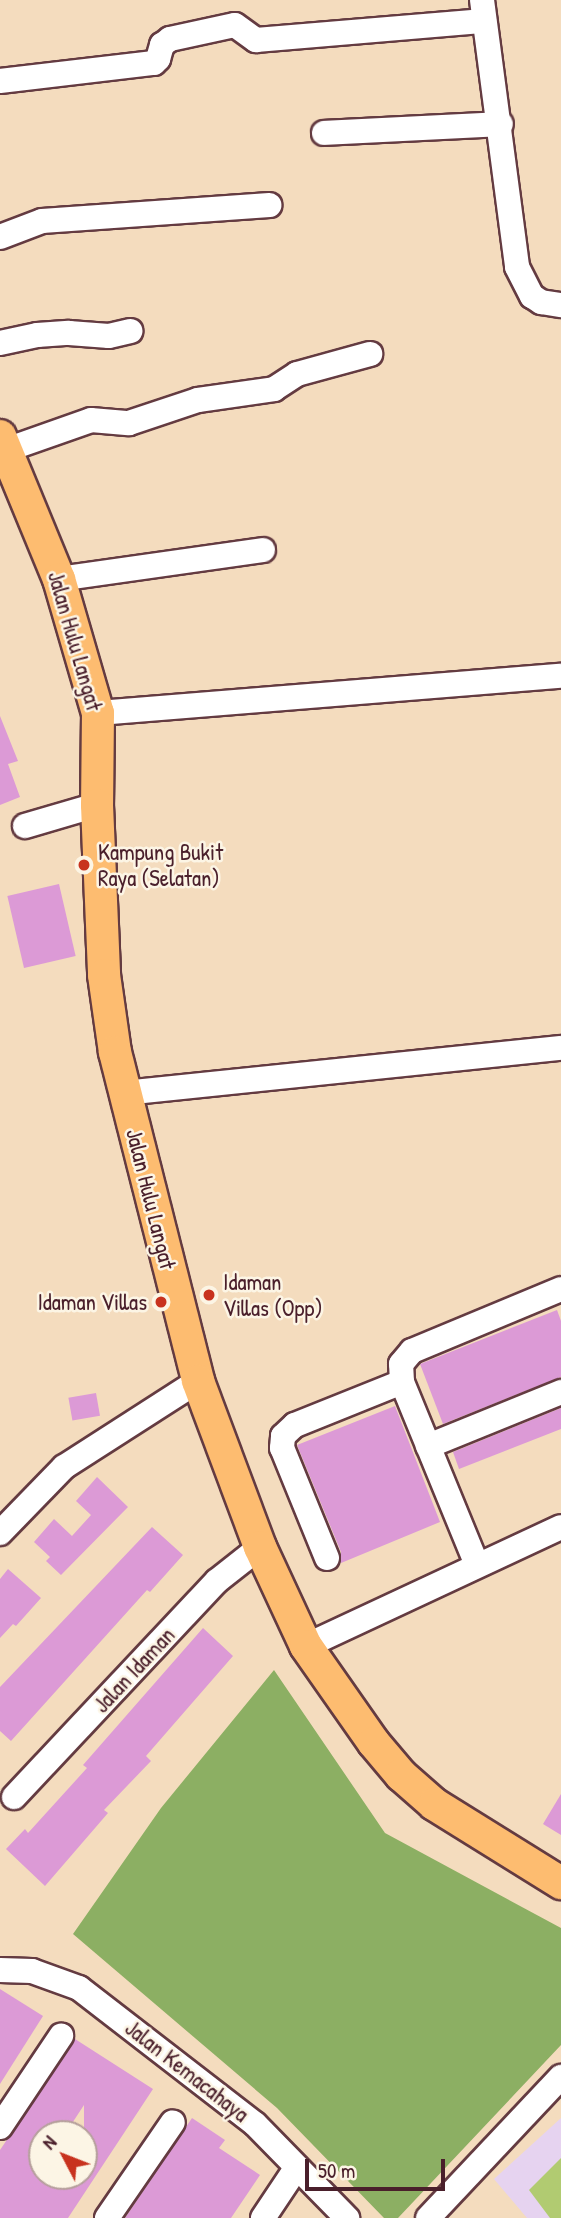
<!DOCTYPE html>
<html>
<head>
<meta charset="utf-8">
<style>
  body { margin:0 }
  #map { position:relative; width:561px; height:2218px; overflow:hidden; background:#f4dcbe; font-family:"Patrick Hand",sans-serif }
  div>[style] { position:absolute }
  .built>* { inset:0; background:#e6d3f0 }
  .green>* { inset:0; background:#b1cb71 }
  .forest>* { inset:0; background:#8caf63 }
  .building>* { inset:0; background:#dc9ad6; transform-origin:0 0 }
  .roads { filter:drop-shadow(2px 0 #643b41) drop-shadow(-2px 0 #643b41) drop-shadow(0 2px #643b41) drop-shadow(0 -2px #643b41) }
  .minor>* { height:24px; margin:-12px; padding:0 12px; transform-origin:12px; border-radius:12px; background:#fff }
  .major>* { height:32px; margin:-16px; padding:0 16px; transform-origin:16px; border-radius:16px; background:#fdbc70 }
  .dots>* { width:19px; height:19px; translate:-50% -50%; box-sizing:border-box; border:4px solid #fcf5e5; border-radius:50% }
  span { translate:-50% -50%; white-space:nowrap; text-align:center; line-height:1.15; -webkit-text-stroke:5px #fcf5e5; paint-order:stroke }
  .street-label { font-size:23px; color:#4a1f2b }
  .poi-label { font-size:23px; color:#4a1f2b }
  .left { translate:0 -50%; text-align:left }
  .right { translate:-100% -50%; text-align:right }
  .north { position:absolute; left:28px; top:2120px; width:70px; height:70px; box-sizing:border-box; background:#fcf5e5; border:2px solid #b59f9b; border-radius:50%; rotate:312deg; font-size:19px; font-weight:700; line-height:28px; text-align:center; color:#4a1f2b }
  .north::after { content:''; display:block; margin:auto; width:24px; height:32px; background:#c8321e; clip-path:polygon(50% 0,100% 100%,50% 72%,0 100%) }
  .scale { position:absolute; left:305px; top:2159px; width:140px; height:32px; box-sizing:border-box; border:4px solid #4a1f2b; border-top:0; padding-left:9px; font-size:21px; line-height:24px; white-space:nowrap; color:#4a1f2b; -webkit-text-stroke:5px #fcf5e5; paint-order:stroke }
</style>
</head>
<body>
<div id="map">
  <div class="built">
    <i style="clip-path:polygon(561px 2118px,561px 2218px,527px 2218px,494px 2179px)"></i>
  </div>
  <div class="green">
    <i style="clip-path:polygon(561px 2158px,561px 2218px,550px 2218px,529px 2190px)"></i>
  </div>
  <div class="forest">
    <i style="clip-path:polygon(274px 1670px,385px 1833px,561px 1928px,561px 2045px,398px 2218px,384px 2218px,277px 2108px,73px 1934px,161px 1808px)"></i>
  </div>
  <div class="building">
    <i style="clip-path:polygon(0 716px,18px 761px,8px 764px,20px 797px,0 805px)"></i>
    <i style="left:59px;top:884px;width:74px;height:53px;rotate:77deg"></i>
    <i style="clip-path:polygon(557px 1310px,561px 1321px,561px 1377px,443px 1424px,420px 1364px)"></i>
    <i style="left:96px;top:1393px;width:23px;height:28px;rotate:80deg"></i>
    <i style="clip-path:polygon(395px 1406px,440px 1522px,341px 1563px,341px 1552px,297px 1445px)"></i>
    <i style="clip-path:polygon(561px 1408px,561px 1429px,459px 1469px,453px 1452px)"></i>
    <i style="clip-path:polygon(97px 1477px,128px 1507px,61px 1575px,46px 1561px,50px 1557px,34px 1542px,54px 1519px,72px 1536px,91px 1515px,76px 1501px)"></i>
    <i style="clip-path:polygon(152px 1527px,183px 1555px,150px 1592px,147px 1590px,11px 1741px,0 1731px,0 1687px)"></i>
    <i style="clip-path:polygon(8px 1569px,41px 1598px,16px 1626px,13px 1624px,0 1638px,0 1579px)"></i>
    <i style="clip-path:polygon(203px 1628px,233px 1656px,146px 1756px,151px 1761px,104px 1810px,108px 1813px,45px 1886px,6px 1849px,25px 1829px,28px 1833px,87px 1768px,83px 1765px)"></i>
    <i style="clip-path:polygon(561px 1794px,561px 1835px,543px 1824px)"></i>
    <i style="clip-path:polygon(0 1989px,43px 2016px,0 2084px)"></i>
    <i style="clip-path:polygon(evenodd,75px 2039px,153px 2089px,68px 2218px,0 2218px,0 2150px,75px 2039px,84px 2105px,84px 2176px,42px 2176px,42px 2134px,65px 2134px,84px 2105px)"></i>
    <i style="clip-path:polygon(192px 2118px,225px 2140px,219px 2148px,260px 2175px,231px 2218px,125px 2218px)"></i>
  </div>
  <div class="roads">
    <div class="minor">
      <i style="left:482px;top:0;width:269px;rotate:82.5deg"></i>
      <i style="left:517px;top:267px;width:33px;rotate:63deg"></i>
      <i style="left:532px;top:296px;width:11px;rotate:34deg"></i>
      <i style="left:541px;top:302px;width:20px;rotate:9deg"></i>
      <i style="left:0;top:81px;width:155px;rotate:-6.7deg"></i>
      <i style="left:154px;top:63px;width:6px;rotate:-45deg"></i>
      <i style="left:158px;top:59px;width:15px;rotate:-74deg"></i>
      <i style="left:162px;top:45px;width:10px;rotate:-37deg"></i>
      <i style="left:170px;top:39px;width:66px;rotate:-12.2deg"></i>
      <i style="left:235px;top:25px;width:26px;rotate:36deg"></i>
      <i style="left:256px;top:40px;width:229px;rotate:-4.8deg"></i>
      <i style="left:324px;top:133px;width:177px;rotate:-2.9deg"></i>
      <i style="left:0;top:237px;width:45px;rotate:-20.9deg"></i>
      <i style="left:42px;top:221px;width:228px;rotate:-4deg"></i>
      <i style="left:0;top:343px;width:38px;rotate:-12deg"></i>
      <i style="left:37px;top:335px;width:32px;rotate:-4deg"></i>
      <i style="left:69px;top:333px;width:40px;rotate:4.3deg"></i>
      <i style="left:109px;top:336px;width:22px;rotate:-13deg"></i>
      <i style="left:6px;top:450px;width:90px;rotate:-19.4deg"></i>
      <i style="left:91px;top:420px;width:38px;rotate:5deg"></i>
      <i style="left:129px;top:423px;width:73px;rotate:-18.4deg"></i>
      <i style="left:198px;top:400px;width:77px;rotate:-8.2deg"></i>
      <i style="left:274px;top:389px;width:27px;rotate:-33deg"></i>
      <i style="left:297px;top:374px;width:76px;rotate:-15.3deg"></i>
      <i style="left:59px;top:579px;width:206px;rotate:-8.1deg"></i>
      <i style="left:98px;top:713px;width:464px;rotate:-4.6deg"></i>
      <i style="left:25px;top:826px;width:75px;rotate:-16.3deg"></i>
      <i style="left:124px;top:1093px;width:439px;rotate:-5.9deg"></i>
      <i style="left:428px;top:1446px;width:144px;rotate:-22.1deg"></i>
      <i style="left:0;top:1533px;width:92px;rotate:-45.9deg"></i>
      <i style="left:64px;top:1467px;width:159px;rotate:-32.7deg"></i>
      <i style="left:327px;top:1558px;width:119px;rotate:-112.2deg"></i>
      <i style="left:282px;top:1448px;width:12px;rotate:-85deg"></i>
      <i style="left:283px;top:1436px;width:16px;rotate:-43deg"></i>
      <i style="left:295px;top:1425px;width:115px;rotate:-21.9deg"></i>
      <i style="left:477px;top:1565px;width:198px;rotate:-112.3deg"></i>
      <i style="left:402px;top:1382px;width:18px;rotate:-93deg"></i>
      <i style="left:401px;top:1364px;width:17px;rotate:-50deg"></i>
      <i style="left:412px;top:1351px;width:161px;rotate:-22.6deg"></i>
      <i style="left:306px;top:1646px;width:281px;rotate:-25deg"></i>
      <i style="left:14px;top:1797px;width:296px;rotate:-46.8deg"></i>
      <i style="left:217px;top:1581px;width:55px;rotate:-38.3deg"></i>
      <i style="left:0;top:1970px;width:32px;rotate:2deg"></i>
      <i style="left:32px;top:1971px;width:50px;rotate:19.9deg"></i>
      <i style="left:79px;top:1988px;width:222px;rotate:37.7deg"></i>
      <i style="left:255px;top:2124px;width:132px;rotate:45.6deg"></i>
      <i style="left:0;top:2127px;width:110px;rotate:-56.2deg"></i>
      <i style="left:107px;top:2218px;width:116px;rotate:-55.5deg"></i>
      <i style="left:263px;top:2218px;width:61px;rotate:-56.3deg"></i>
      <i style="left:428px;top:2218px;width:194px;rotate:-46.7deg"></i>
    </div>
    <div class="major">
      <i style="left:0;top:436px;width:155px;rotate:67.6deg"></i>
      <i style="left:59px;top:579px;width:140px;rotate:73.8deg"></i>
      <i style="left:98px;top:713px;width:92px;rotate:90.6deg"></i>
      <i style="left:97px;top:805px;width:170px;rotate:87.6deg"></i>
      <i style="left:104px;top:975px;width:78px;rotate:81.9deg"></i>
      <i style="left:115px;top:1052px;width:339px;rotate:75.8deg"></i>
      <i style="left:198px;top:1381px;width:177px;rotate:69.5deg"></i>
      <i style="left:260px;top:1547px;width:109px;rotate:65.1deg"></i>
      <i style="left:306px;top:1646px;width:118px;rotate:55deg"></i>
      <i style="left:374px;top:1743px;width:42px;rotate:49.8deg"></i>
      <i style="left:401px;top:1775px;width:44px;rotate:41.3deg"></i>
      <i style="left:434px;top:1804px;width:150px;rotate:31.9deg"></i>
    </div>
  </div>
  <div class="dots">
    <i style="left:84px;top:865px;background:#c8321e"></i>
    <i style="left:209px;top:1295px;background:#c8321e"></i>
    <i style="left:161px;top:1302px;background:#c8321e"></i>
  </div>
  <div class="street-label">
    <span style="left:75px;top:641px;rotate:74deg">Jalan Hulu Langat</span>
    <span style="left:151px;top:1199px;rotate:76deg">Jalan Hulu Langat</span>
    <span style="left:134px;top:1670px;rotate:-47deg">Jalan Idaman</span>
    <span style="left:187px;top:2071px;rotate:38deg">Jalan Kemacahaya</span>
  </div>
  <div class="poi-label">
    <span class="left" style="left:98px;top:865px">Kampung Bukit<br>Raya (Selatan)</span>
    <span class="left" style="left:223px;top:1295px">Idaman<br>Villas (Opp)</span>
    <span class="right" style="left:147px;top:1302px">Idaman Villas</span>
  </div>
  <div class="north">N</div>
  <div class="scale">50 m</div>
</div>
</body>
</html>
